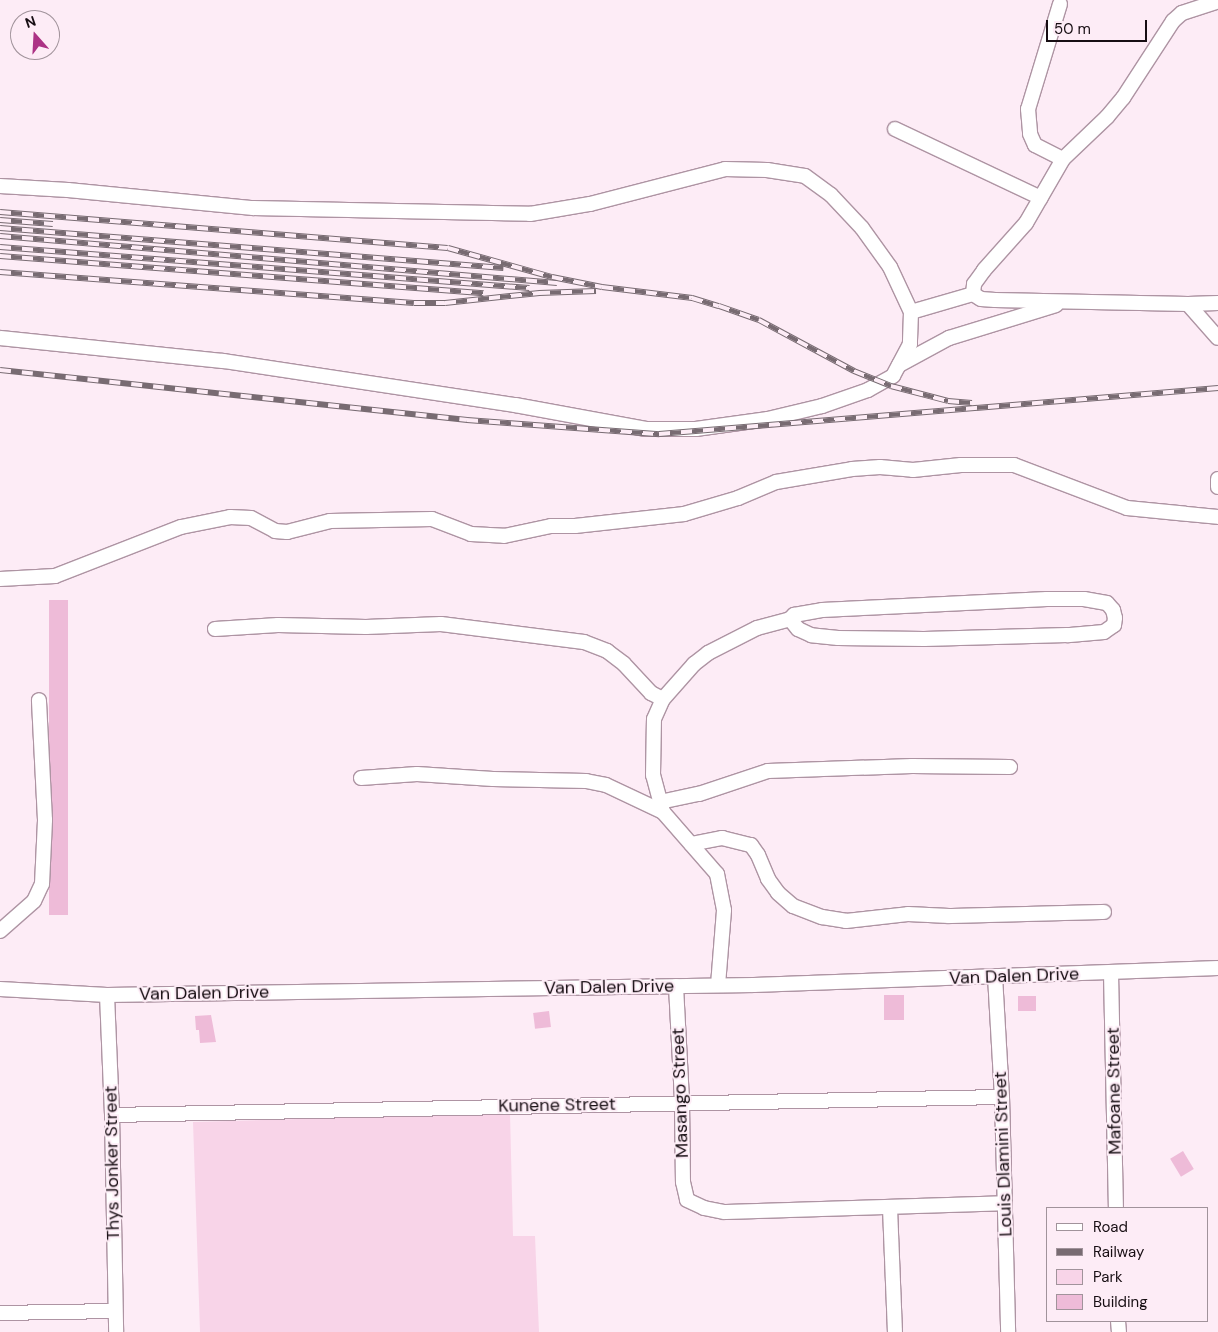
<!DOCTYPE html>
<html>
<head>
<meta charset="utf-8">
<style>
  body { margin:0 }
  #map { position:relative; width:1218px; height:1332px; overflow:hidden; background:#fdecf6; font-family:"DM Sans",sans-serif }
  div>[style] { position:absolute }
  .green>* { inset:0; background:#f8d4e8 }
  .building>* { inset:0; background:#eebbd8; transform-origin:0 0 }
  .roads { filter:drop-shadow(1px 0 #ae94a3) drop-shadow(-1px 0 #ae94a3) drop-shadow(0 1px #ae94a3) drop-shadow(0 -1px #ae94a3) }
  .minor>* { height:14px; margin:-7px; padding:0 7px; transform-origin:7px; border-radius:7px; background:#fff }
  .rail>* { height:5.5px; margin-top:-2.75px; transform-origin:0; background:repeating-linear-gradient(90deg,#fdecf6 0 11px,#786b72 0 22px); box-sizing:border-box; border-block:1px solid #786b72 }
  span { translate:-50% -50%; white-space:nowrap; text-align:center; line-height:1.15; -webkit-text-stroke:4px #fdecf6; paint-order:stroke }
  .street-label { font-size:18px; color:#170e13 }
  .legend { position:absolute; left:1046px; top:1207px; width:162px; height:115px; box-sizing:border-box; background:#fdecf6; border:1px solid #a1939b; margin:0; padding:6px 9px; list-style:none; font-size:15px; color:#170e13 }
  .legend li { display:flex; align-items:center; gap:10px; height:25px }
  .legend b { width:25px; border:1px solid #a1939b }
  .north { position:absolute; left:10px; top:10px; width:50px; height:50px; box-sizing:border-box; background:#fdecf6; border:1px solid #a1939b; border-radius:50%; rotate:341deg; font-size:14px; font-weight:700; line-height:20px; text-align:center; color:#170e13 }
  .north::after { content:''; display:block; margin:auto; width:18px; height:22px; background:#ac3285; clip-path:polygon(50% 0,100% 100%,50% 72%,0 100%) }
  .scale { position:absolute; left:1046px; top:20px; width:101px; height:22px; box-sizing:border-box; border:2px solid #170e13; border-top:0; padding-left:6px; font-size:15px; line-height:18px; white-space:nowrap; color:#170e13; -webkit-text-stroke:4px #fdecf6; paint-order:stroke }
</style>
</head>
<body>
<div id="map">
  <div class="green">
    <i style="clip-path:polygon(510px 1113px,513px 1236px,535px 1236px,539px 1332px,200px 1332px,193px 1122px)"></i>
  </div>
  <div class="building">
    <i style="left:49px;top:600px;width:19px;height:315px"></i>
    <i style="left:884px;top:995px;width:20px;height:25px"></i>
    <i style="left:1036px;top:996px;width:15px;height:18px;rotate:90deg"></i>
    <i style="left:549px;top:1011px;width:16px;height:16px;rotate:83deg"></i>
    <i style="clip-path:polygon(211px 1015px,216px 1042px,200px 1043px,199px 1030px,196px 1030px,195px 1016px)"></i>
    <i style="left:1183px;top:1151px;width:21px;height:15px;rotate:59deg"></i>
  </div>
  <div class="roads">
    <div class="minor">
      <i style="left:1060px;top:4px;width:110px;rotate:106.9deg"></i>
      <i style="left:1028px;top:109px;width:25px;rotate:85deg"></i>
      <i style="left:1030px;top:134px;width:12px;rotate:66deg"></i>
      <i style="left:1035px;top:145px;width:31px;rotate:27deg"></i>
      <i style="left:895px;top:129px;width:161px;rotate:25.3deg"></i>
      <i style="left:0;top:186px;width:68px;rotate:3.4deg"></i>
      <i style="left:68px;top:190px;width:186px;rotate:5.6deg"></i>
      <i style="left:253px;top:208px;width:277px;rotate:1.2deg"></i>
      <i style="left:530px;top:214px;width:61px;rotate:-9.5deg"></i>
      <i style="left:590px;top:204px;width:139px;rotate:-14.5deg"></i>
      <i style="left:725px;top:169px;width:42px;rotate:1.4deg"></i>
      <i style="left:767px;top:170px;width:38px;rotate:9deg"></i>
      <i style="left:805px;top:176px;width:32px;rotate:36deg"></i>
      <i style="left:831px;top:195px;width:45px;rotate:46.8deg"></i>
      <i style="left:862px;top:228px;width:48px;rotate:54.3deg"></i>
      <i style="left:890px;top:267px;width:50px;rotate:65deg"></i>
      <i style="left:911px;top:312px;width:32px;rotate:92deg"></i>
      <i style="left:910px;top:344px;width:36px;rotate:118deg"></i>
      <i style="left:893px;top:376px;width:29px;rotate:151deg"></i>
      <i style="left:868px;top:390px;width:49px;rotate:160.8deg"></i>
      <i style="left:822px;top:406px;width:56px;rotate:166.5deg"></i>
      <i style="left:768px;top:419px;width:73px;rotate:172.1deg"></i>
      <i style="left:696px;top:429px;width:50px;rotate:180deg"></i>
      <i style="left:646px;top:429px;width:133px;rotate:-169.6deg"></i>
      <i style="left:515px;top:405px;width:295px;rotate:-171.4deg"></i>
      <i style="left:223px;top:361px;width:224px;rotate:-174.1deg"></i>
      <i style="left:973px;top:294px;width:10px;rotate:-84deg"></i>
      <i style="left:974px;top:284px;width:17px;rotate:-54deg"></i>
      <i style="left:984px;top:270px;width:63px;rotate:-48.2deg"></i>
      <i style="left:1026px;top:223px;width:74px;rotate:-60deg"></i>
      <i style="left:1063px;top:159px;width:61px;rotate:-43.7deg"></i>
      <i style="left:1107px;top:117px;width:25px;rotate:-50deg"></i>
      <i style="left:1123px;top:98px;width:92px;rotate:-57deg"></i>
      <i style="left:1173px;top:21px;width:12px;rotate:-42deg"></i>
      <i style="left:1182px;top:13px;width:38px;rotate:-18deg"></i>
      <i style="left:1188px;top:304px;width:45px;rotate:48.6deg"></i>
      <i style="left:911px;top:312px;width:65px;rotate:-16.2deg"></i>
      <i style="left:973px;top:294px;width:9px;rotate:32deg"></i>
      <i style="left:981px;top:299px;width:14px;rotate:4deg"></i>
      <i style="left:995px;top:300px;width:193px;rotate:1.2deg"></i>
      <i style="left:1188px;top:304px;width:30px;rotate:-2deg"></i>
      <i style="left:899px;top:365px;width:57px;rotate:-28.4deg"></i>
      <i style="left:949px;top:338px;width:112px;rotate:-17.1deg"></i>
      <i style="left:1218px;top:479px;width:8px;rotate:90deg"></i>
      <i style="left:0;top:579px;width:55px;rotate:-3.1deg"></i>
      <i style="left:55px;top:576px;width:135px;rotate:-21.3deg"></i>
      <i style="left:181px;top:527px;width:50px;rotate:-11.5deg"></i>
      <i style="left:230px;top:517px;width:21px;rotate:3deg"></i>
      <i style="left:251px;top:518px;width:27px;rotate:28deg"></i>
      <i style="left:275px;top:531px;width:12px;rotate:5deg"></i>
      <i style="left:287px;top:532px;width:44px;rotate:-14.3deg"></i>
      <i style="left:330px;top:521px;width:102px;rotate:-1.1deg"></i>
      <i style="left:432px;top:519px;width:42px;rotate:21deg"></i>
      <i style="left:471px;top:534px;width:33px;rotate:3deg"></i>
      <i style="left:504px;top:536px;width:48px;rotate:-12deg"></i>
      <i style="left:551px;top:526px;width:24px"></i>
      <i style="left:575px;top:526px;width:110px;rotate:-6.3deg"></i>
      <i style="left:684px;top:514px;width:56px;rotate:-16.5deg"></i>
      <i style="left:738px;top:498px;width:41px;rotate:-22.8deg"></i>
      <i style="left:776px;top:482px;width:77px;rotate:-9.7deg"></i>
      <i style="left:852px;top:469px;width:28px;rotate:-4deg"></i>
      <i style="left:880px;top:467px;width:33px;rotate:5deg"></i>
      <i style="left:913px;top:470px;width:48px;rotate:-5.9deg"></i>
      <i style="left:961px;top:465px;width:53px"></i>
      <i style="left:1014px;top:465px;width:121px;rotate:20.8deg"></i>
      <i style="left:1127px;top:508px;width:91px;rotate:5.6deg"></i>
      <i style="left:215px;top:629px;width:63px;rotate:-3.6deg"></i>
      <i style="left:278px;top:625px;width:88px;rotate:1.3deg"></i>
      <i style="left:366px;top:627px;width:75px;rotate:-2.3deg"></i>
      <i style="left:441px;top:624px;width:144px;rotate:7.2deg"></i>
      <i style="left:584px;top:642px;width:25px;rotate:21deg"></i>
      <i style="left:607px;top:651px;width:21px;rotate:37deg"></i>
      <i style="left:624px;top:664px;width:40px;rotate:47deg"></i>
      <i style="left:651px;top:693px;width:13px;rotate:27deg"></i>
      <i style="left:361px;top:778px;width:56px;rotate:-4.1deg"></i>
      <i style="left:417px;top:774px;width:76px;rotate:3.8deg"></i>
      <i style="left:493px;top:779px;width:93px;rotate:1.2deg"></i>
      <i style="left:586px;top:781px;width:20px;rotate:11deg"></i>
      <i style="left:606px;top:785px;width:63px;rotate:25.3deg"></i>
      <i style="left:660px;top:802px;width:40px;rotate:-12deg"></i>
      <i style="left:699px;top:794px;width:73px;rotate:-18.4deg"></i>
      <i style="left:768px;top:771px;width:144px;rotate:-2deg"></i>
      <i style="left:912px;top:766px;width:98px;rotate:0.6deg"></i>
      <i style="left:691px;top:844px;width:32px;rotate:-11deg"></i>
      <i style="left:722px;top:838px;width:30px;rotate:14deg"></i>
      <i style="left:751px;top:845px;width:12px;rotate:55deg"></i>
      <i style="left:758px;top:855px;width:26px;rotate:67deg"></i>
      <i style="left:768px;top:879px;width:17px;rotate:54deg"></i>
      <i style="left:778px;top:893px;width:20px;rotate:41deg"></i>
      <i style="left:793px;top:906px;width:31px;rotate:21deg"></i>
      <i style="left:822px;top:917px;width:24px;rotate:9deg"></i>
      <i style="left:846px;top:921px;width:62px;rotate:-6.4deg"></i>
      <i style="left:908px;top:914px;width:41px;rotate:2.8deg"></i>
      <i style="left:949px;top:916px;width:155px;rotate:-1.5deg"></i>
      <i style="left:0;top:931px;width:45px;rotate:-41.4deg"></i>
      <i style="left:34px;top:901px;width:19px;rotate:-65deg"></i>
      <i style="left:42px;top:884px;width:64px;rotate:-87.3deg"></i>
      <i style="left:45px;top:820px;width:120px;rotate:-92.9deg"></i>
      <i style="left:1111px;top:973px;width:235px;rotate:88.8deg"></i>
      <i style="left:995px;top:976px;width:121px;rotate:86.7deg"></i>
      <i style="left:1002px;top:1097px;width:235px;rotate:88.5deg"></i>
      <i style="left:718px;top:985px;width:75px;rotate:-85.4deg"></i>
      <i style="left:724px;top:910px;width:37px;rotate:-101deg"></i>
      <i style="left:717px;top:874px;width:82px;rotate:-131.1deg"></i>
      <i style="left:663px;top:812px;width:38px;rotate:-105deg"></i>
      <i style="left:653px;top:775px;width:56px;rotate:-89deg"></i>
      <i style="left:654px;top:719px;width:22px;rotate:-66deg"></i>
      <i style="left:663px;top:699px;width:47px;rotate:-48.5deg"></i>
      <i style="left:694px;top:664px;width:18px;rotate:-38deg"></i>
      <i style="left:708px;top:653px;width:55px;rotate:-27deg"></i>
      <i style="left:757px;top:628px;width:34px;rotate:-15deg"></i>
      <i style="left:790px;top:619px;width:6px;rotate:-45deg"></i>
      <i style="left:794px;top:615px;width:28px;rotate:-10deg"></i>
      <i style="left:822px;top:610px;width:225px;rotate:-2.8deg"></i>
      <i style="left:1047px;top:599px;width:37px"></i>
      <i style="left:1084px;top:599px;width:23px;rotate:10deg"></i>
      <i style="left:1107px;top:603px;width:9px;rotate:49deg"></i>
      <i style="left:1113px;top:610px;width:8px;rotate:76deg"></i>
      <i style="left:1115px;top:618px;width:7px;rotate:98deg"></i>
      <i style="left:1114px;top:625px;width:12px;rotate:145deg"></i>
      <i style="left:1104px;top:632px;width:37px;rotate:175deg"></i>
      <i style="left:1067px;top:635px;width:143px;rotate:178.4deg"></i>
      <i style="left:924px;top:639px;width:86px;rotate:-179.3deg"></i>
      <i style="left:838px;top:638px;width:27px;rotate:-174deg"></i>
      <i style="left:811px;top:635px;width:14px;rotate:-155deg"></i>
      <i style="left:798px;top:629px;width:13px;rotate:-129deg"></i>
      <i style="left:676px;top:986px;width:116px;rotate:87deg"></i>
      <i style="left:682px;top:1102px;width:80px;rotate:89.3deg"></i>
      <i style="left:683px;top:1182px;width:18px;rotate:77deg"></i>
      <i style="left:687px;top:1200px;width:19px;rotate:25deg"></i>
      <i style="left:704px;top:1208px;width:21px;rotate:11deg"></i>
      <i style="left:725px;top:1212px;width:280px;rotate:-1.8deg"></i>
      <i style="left:0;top:989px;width:107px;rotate:3.2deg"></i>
      <i style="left:107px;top:995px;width:647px;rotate:-0.89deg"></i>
      <i style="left:754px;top:985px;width:464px;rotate:-2.1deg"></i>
      <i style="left:107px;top:995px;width:120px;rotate:87.6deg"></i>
      <i style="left:112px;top:1115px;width:217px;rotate:88.9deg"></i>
      <i style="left:112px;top:1115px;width:890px;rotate:-1.16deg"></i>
      <i style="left:890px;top:1208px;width:124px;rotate:87.7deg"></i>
      <i style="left:0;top:1313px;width:115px;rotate:-1deg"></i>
      <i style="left:1118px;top:1321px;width:11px;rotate:85deg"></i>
    </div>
  </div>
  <div class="rail">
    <i style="left:0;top:212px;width:449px;rotate:4.6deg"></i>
    <i style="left:448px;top:248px;width:108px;rotate:15.6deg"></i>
    <i style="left:552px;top:277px;width:51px;rotate:11.3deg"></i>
    <i style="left:602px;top:287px;width:91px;rotate:7deg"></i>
    <i style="left:692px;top:298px;width:28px;rotate:17deg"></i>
    <i style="left:719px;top:306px;width:42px;rotate:19.3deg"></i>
    <i style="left:759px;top:320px;width:108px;rotate:28.2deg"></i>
    <i style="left:854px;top:371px;width:40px;rotate:22deg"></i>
    <i style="left:891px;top:386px;width:59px;rotate:14.7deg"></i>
    <i style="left:948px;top:401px;width:24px;rotate:5deg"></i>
    <i style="left:0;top:220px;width:53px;rotate:4.3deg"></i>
    <i style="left:0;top:228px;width:505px;rotate:4.55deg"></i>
    <i style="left:0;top:236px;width:559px;rotate:4.82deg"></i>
    <i style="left:0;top:247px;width:531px;rotate:4.43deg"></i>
    <i style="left:0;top:256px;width:485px;rotate:4.4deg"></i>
    <i style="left:0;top:272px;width:415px;rotate:4.3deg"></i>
    <i style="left:414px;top:303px;width:31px"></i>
    <i style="left:445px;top:303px;width:95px;rotate:-6.1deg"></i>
    <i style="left:539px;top:293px;width:57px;rotate:-2deg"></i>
    <i style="left:0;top:370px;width:470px;rotate:6.1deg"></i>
    <i style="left:467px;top:420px;width:193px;rotate:4.2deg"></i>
    <i style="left:659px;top:434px;width:561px;rotate:-4.7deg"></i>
  </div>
  <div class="street-label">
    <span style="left:1014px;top:976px;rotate:-2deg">Van Dalen Drive</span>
    <span style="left:609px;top:987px;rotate:-1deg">Van Dalen Drive</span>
    <span style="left:204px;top:993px;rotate:-1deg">Van Dalen Drive</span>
    <span style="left:1114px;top:1091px;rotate:-91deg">Mafoane Street</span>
    <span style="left:680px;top:1093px;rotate:-92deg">Masango Street</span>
    <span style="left:557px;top:1105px;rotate:-1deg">Kunene Street</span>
    <span style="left:1003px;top:1154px;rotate:-92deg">Louis Dlamini Street</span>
    <span style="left:112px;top:1163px;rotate:-91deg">Thys Jonker Street</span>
  </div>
  <ul class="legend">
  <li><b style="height:6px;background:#fff"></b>Road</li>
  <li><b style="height:6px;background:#786b72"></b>Railway</li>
  <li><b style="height:14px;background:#f8d4e8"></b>Park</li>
  <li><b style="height:14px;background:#eebbd8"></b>Building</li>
  </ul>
  <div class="north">N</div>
  <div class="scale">50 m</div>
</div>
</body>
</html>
